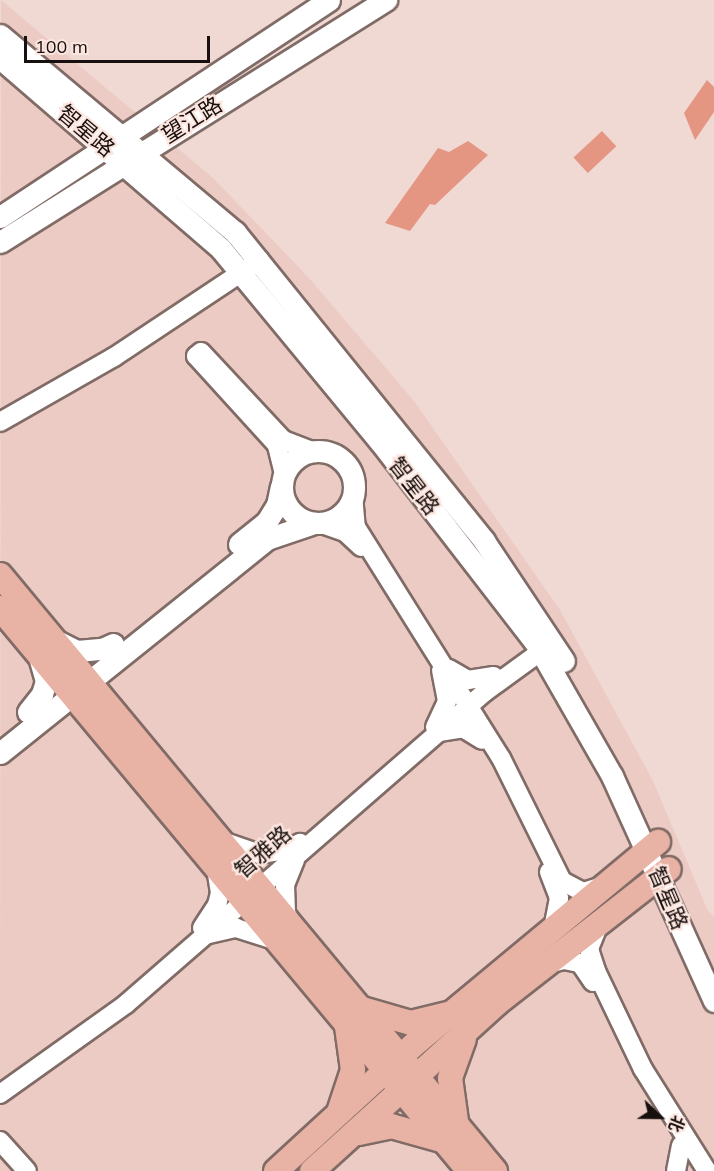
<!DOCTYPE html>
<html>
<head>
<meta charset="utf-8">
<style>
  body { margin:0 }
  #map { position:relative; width:714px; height:1171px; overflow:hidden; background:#f0d8d3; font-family:Mulish,"Noto Sans SC",sans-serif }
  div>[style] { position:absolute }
  .built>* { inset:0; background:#ebcbc3 }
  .building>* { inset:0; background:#e49683; transform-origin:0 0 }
  .roads { filter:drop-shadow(2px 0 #806b66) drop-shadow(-2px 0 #806b66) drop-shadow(0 2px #806b66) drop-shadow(0 -2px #806b66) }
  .tertiary>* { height:18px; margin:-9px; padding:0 9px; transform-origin:9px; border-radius:9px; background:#fff }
  .secondary>* { height:21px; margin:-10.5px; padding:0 10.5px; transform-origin:10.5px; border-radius:10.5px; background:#fff }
  .secondary>.ring { margin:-10.5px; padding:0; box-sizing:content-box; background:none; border:21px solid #fff; border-radius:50% }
  .primary>* { height:24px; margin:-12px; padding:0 12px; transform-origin:12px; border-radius:12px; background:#e8b2a5 }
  span { translate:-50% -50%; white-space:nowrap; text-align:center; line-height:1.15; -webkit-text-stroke:4.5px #fde6e0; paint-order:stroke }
  .street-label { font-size:22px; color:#18100e }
  .north { position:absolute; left:630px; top:1087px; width:60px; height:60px; -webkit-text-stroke:4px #fde6e0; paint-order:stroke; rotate:112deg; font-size:16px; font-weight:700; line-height:24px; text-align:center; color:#18100e }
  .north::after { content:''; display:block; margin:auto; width:21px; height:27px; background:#18100e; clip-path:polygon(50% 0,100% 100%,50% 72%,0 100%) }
  .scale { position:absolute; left:24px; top:36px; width:186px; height:27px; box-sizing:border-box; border:3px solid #18100e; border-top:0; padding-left:8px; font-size:18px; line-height:21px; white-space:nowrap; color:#18100e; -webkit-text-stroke:4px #fde6e0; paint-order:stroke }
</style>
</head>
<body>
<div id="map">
  <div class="built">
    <i style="clip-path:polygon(1px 0,213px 178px,308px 277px,414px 401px,560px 610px,653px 781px,707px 909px,714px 917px,714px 1171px,0 1171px)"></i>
  </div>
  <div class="building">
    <i style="clip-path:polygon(707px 80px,714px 87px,714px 112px,695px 140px,684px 113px)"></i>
    <i style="left:602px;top:131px;width:21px;height:39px;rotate:47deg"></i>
    <i style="clip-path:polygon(468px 141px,488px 155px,435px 205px,430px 204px,410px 231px,385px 223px,438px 148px,449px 152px)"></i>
  </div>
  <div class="roads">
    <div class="tertiary">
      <i style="left:0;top:422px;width:131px;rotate:-29.7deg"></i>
      <i style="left:114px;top:357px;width:175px;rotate:-33.6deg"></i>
      <i style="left:284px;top:474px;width:30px;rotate:-104deg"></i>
      <i style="left:277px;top:445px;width:120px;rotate:-132.3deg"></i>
      <i style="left:196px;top:356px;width:6px;rotate:-39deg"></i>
      <i style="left:201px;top:352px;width:120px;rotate:47deg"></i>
      <i style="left:283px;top:440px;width:30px;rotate:21deg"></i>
      <i style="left:353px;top:495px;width:32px;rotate:85deg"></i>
      <i style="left:356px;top:527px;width:273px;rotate:57.9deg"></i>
      <i style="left:501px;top:758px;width:137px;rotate:63.6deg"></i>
      <i style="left:562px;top:881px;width:24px;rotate:28deg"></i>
      <i style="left:583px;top:892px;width:21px;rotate:-17deg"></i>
      <i style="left:319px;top:523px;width:28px;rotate:19deg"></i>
      <i style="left:345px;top:532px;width:22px;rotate:43deg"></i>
      <i style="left:449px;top:669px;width:22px;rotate:30deg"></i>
      <i style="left:468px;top:680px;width:26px;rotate:-9deg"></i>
      <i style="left:435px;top:727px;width:29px;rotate:-65deg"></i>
      <i style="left:447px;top:701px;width:31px;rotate:-101deg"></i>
      <i style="left:439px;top:732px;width:24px;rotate:-9deg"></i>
      <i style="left:463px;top:728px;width:22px;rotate:32deg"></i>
      <i style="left:225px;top:842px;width:36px;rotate:19deg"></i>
      <i style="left:259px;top:854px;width:27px;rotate:-8deg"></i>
      <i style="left:286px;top:850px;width:16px;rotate:-27deg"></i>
      <i style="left:549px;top:872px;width:28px;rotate:69deg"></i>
      <i style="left:559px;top:898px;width:31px;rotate:101deg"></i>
      <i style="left:291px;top:922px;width:10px;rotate:-119deg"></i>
      <i style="left:286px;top:913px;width:28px;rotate:-92deg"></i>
      <i style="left:285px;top:885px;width:27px;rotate:-68deg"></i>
      <i style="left:599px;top:924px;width:27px;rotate:112deg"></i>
      <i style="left:589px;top:949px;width:23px;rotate:72deg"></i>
      <i style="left:596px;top:971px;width:109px;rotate:64.4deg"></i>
      <i style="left:643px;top:1069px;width:120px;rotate:57.9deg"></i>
      <i style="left:202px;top:928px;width:27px;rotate:-57deg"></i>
      <i style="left:217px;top:905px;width:12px;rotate:-76deg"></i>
      <i style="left:220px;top:893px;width:25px;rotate:-99deg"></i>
      <i style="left:209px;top:934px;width:28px;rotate:-13deg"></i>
      <i style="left:236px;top:928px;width:43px;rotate:17.6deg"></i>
      <i style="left:548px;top:964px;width:16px;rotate:-14deg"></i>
      <i style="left:564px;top:960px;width:16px;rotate:11deg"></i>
      <i style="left:580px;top:963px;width:23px;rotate:56deg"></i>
      <i style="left:0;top:1094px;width:155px;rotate:-35.5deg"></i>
      <i style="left:126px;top:1004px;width:476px;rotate:-41deg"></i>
      <i style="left:485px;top:692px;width:82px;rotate:-36deg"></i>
      <i style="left:0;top:1141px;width:40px;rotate:48deg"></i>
      <i style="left:676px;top:1171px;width:26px;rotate:-79deg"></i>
    </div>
    <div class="secondary">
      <i style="left:0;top:35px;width:307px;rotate:40deg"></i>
      <i style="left:235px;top:232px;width:397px;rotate:51.1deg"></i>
      <i style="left:484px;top:541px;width:144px;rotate:56.3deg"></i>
      <i style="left:0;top:58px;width:292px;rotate:40.8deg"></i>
      <i style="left:221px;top:249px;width:251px;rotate:50.5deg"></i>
      <i style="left:381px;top:443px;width:255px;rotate:52.3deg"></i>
      <i style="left:537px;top:645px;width:151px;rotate:60.2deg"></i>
      <i style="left:612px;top:776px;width:247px;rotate:65.6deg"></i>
      <i style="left:0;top:217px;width:394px;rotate:-33.4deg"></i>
      <i style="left:0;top:242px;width:456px;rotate:-32.1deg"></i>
      <i class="ring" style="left:282px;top:451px;width:51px;height:51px"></i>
      <i style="left:239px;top:544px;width:36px;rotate:-39deg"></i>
      <i style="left:267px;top:521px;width:19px;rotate:-58deg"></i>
      <i style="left:277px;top:505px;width:19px;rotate:-78deg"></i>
      <i style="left:55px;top:640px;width:25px;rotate:27deg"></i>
      <i style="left:77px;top:651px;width:25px;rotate:-5deg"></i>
      <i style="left:102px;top:649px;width:12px;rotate:-24deg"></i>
      <i style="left:28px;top:712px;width:23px;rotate:-52deg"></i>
      <i style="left:42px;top:694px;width:14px;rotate:-73deg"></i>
      <i style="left:46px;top:681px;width:26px;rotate:-106deg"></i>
      <i style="left:0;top:753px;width:342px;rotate:-38.7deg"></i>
      <i style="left:267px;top:539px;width:50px;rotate:-18.8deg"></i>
    </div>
    <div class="primary">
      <i style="left:0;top:575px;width:775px;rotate:50.29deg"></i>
      <i style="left:0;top:608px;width:733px;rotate:50.2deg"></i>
      <i style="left:359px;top:1008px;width:54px;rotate:16.1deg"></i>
      <i style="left:411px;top:1023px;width:37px;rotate:-14deg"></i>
      <i style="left:339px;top:1112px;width:44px;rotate:-71.6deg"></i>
      <i style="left:353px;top:1070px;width:43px;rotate:-97.9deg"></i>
      <i style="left:456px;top:1121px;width:43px;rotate:-97.9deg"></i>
      <i style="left:450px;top:1078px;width:41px;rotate:-70.3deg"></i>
      <i style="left:359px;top:1133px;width:33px;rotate:-12deg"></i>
      <i style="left:391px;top:1126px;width:52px;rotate:15.6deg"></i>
      <i style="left:276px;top:1171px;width:193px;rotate:-42.5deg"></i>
      <i style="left:418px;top:1041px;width:312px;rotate:-39.7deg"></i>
      <i style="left:312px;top:1171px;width:248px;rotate:-42.2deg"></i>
      <i style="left:496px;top:1004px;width:219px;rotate:-38deg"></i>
    </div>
  </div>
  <div class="street-label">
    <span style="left:192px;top:120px;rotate:-32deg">望江路</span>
    <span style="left:86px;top:131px;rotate:40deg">智星路</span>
    <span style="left:414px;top:486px;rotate:52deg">智星路</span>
    <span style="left:263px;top:852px;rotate:-41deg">智雅路</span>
    <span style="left:668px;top:898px;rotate:67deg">智星路</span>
  </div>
  <div class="north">北</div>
  <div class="scale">100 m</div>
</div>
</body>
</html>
